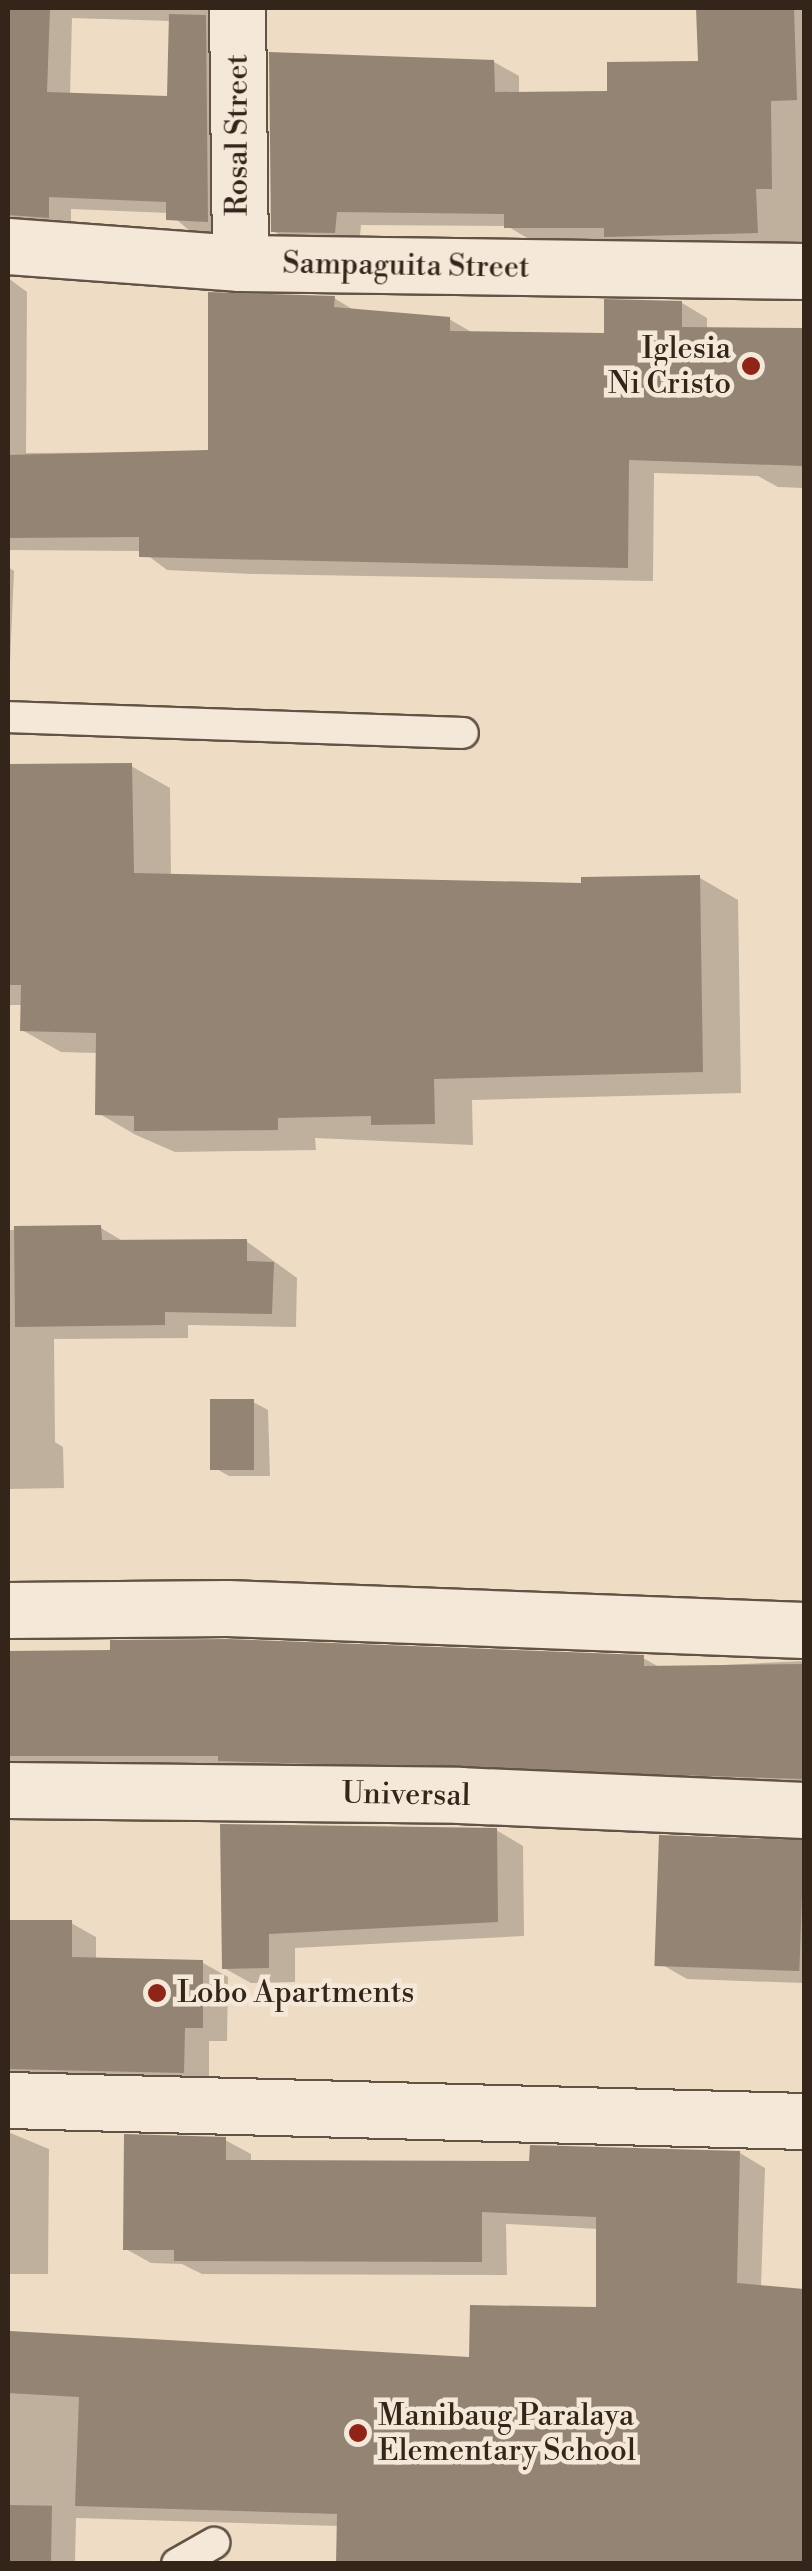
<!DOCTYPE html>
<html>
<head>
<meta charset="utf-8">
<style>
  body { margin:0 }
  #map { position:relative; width:812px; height:2571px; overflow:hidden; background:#eedcc5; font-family:"Libre Bodoni",serif }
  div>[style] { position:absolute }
  .shadow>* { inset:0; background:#0003 }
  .building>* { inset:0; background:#948473; transform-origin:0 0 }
  .roads { filter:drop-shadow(2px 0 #625345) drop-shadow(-2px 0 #625345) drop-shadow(0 2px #625345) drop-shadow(0 -2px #625345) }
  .service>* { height:30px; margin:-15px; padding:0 15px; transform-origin:15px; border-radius:15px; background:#f4e8d9 }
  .minor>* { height:55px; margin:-27.5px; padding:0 27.5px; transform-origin:27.5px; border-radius:27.5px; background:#f4e8d9 }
  .dots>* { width:28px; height:28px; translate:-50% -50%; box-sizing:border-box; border:5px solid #f4e8d9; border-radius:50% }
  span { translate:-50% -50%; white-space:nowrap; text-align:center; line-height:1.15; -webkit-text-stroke:9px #f4e8d9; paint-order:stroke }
  .street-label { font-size:30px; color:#33251a }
  .poi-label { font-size:30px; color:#33251a }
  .right { translate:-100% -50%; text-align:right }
  .left { translate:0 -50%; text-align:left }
  .frame { position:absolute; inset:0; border:10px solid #33251a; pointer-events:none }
</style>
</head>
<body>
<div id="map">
  <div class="shadow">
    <i style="clip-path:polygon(evenodd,8px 8px,228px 8px,230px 234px,191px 232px,169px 213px,71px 209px,71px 229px,8px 239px,8px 8px,72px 18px,171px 21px,169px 99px,70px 95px,72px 18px)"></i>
    <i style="clip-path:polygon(699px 8px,804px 8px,804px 245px,532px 241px,507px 226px,361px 225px,359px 246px,298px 245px,273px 231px,494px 62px,519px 76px,519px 94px,610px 93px,701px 64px)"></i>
    <i style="clip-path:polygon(8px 278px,27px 292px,26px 453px,211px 452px,334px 298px,357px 312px,449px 319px,475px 334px,606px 336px,682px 303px,707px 318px,707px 330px,804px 331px,804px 488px,778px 487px,758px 476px,654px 473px,653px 581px,252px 574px,167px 570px,142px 551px,8px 550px)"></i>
    <i style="clip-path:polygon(8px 567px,14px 571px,8px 709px)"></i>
    <i style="clip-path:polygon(131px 766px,170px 788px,171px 877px,583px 885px,700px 878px,738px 900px,741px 1093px,472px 1100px,473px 1145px,315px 1138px,316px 1150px,175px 1152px,136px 1135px,98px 1113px,98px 1053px,61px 1052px,22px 1030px,23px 1005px,8px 1005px,8px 767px)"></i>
    <i style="clip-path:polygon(101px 1228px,126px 1243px,246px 1241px,297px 1278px,296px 1327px,188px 1325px,188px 1338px,54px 1339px,55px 1442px,63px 1447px,64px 1488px,8px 1489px,8px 1230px)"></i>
    <i style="clip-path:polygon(253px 1402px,268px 1410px,270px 1476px,229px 1476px,215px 1468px)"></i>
    <i style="clip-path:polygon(8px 1653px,643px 1658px,661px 1668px,804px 1661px,804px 1793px,8px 1772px)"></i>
    <i style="clip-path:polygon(222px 1826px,496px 1830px,523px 1846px,524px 1936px,295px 1948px,295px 1982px,251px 1983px,224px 1968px)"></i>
    <i style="clip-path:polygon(804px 1843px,804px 1983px,687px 1979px,661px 1964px)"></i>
    <i style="clip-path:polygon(8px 1923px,71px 1923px,96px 1937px,96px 1960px,203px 1963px,228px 1977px,227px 2041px,209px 2041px,209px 2086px,8px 2097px)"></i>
    <i style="clip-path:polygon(8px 2132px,49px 2149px,48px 2274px,8px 2274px)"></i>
    <i style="clip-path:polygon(225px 2140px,251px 2154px,251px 2162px,532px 2163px,740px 2153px,765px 2168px,761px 2287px,804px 2290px,804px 2564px,338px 2564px,339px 2526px,76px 2518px,75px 2564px,8px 2564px,8px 2333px,472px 2359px,599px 2309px,599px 2229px,506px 2224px,507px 2275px,202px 2274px,182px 2264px,151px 2263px,126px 2249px)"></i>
  </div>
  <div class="building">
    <i style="clip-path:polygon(8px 8px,50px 8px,47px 92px,167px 96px,169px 14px,206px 15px,208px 222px,166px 220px,166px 202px,49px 197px,49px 218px,8px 215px)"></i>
    <i style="clip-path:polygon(696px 8px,794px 8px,797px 100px,771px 101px,772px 189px,756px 189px,758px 233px,604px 237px,604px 228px,504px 228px,504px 214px,337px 212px,335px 233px,271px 232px,269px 52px,494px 60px,495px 92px,607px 91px,607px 62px,698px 61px)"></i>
    <i style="clip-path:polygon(208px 292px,335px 296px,334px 307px,450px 317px,450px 331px,604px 333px,604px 299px,682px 301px,682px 327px,804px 328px,804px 466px,629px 460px,628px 568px,139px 557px,139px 537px,8px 538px,8px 455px,208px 450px)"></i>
    <i style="clip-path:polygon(132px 763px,134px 873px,581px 883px,581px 877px,700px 875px,703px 1072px,434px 1079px,435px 1124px,371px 1125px,371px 1116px,278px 1118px,278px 1130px,134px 1131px,134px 1116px,95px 1115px,96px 1033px,20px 1031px,21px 985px,8px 985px,8px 764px)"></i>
    <i style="clip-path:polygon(101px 1225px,102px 1240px,247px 1239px,247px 1261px,274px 1262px,272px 1314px,165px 1312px,165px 1325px,15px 1327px,14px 1226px)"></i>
    <i style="left:210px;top:1399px;width:44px;height:71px"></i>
    <i style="clip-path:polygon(227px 1639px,644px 1655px,644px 1666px,804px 1664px,804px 1779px,218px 1761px,218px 1756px,8px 1756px,8px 1651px,110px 1650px,110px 1640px)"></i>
    <i style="clip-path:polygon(220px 1824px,497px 1828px,498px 1922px,269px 1934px,269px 1968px,222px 1969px)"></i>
    <i style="left:659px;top:1835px;width:145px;height:131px;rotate:2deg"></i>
    <i style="clip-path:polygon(8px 1920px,72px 1920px,72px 1957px,203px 1960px,203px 2028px,185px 2028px,184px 2073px,8px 2069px)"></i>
    <i style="clip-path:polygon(124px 2134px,226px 2137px,226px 2160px,529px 2161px,530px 2145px,740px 2151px,737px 2283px,804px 2289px,804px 2564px,336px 2564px,337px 2514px,75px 2506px,79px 2397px,8px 2393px,10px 2331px,469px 2357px,470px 2305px,596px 2307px,596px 2217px,482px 2212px,482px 2262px,174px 2261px,174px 2250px,123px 2250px)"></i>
    <i style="left:8px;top:2505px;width:44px;height:59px;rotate:1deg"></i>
  </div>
  <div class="roads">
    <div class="service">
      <i style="left:8px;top:717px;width:455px;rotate:2deg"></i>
      <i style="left:177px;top:2564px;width:43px;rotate:-29.6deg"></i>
    </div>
    <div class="minor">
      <i style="left:237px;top:8px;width:255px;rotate:89.3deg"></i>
      <i style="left:8px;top:246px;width:233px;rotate:4.2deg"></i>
      <i style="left:240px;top:263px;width:564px;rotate:0.81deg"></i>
      <i style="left:8px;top:1610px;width:219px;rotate:-0.5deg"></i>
      <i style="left:227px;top:1608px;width:577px;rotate:2.18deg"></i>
      <i style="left:8px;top:1790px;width:451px;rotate:0.6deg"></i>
      <i style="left:459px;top:1795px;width:345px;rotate:2.5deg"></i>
      <i style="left:8px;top:2100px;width:796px;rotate:1.51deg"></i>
    </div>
  </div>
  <div class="dots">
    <i style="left:751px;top:366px;background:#8f2418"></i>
    <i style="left:157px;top:1993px;background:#8f2418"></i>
    <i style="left:358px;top:2433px;background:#8f2418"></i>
  </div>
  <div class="street-label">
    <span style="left:238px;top:135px;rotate:-90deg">Rosal Street</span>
    <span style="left:406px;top:266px;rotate:1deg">Sampaguita Street</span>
    <span style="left:406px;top:1795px;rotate:1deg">Universal</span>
  </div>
  <div class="poi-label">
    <span class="right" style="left:731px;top:366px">Iglesia<br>Ni Cristo</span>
    <span class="left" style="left:177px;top:1993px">Lobo Apartments</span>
    <span class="left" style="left:378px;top:2433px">Manibaug Paralaya<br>Elementary School</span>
  </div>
  <div class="frame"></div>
</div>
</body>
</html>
